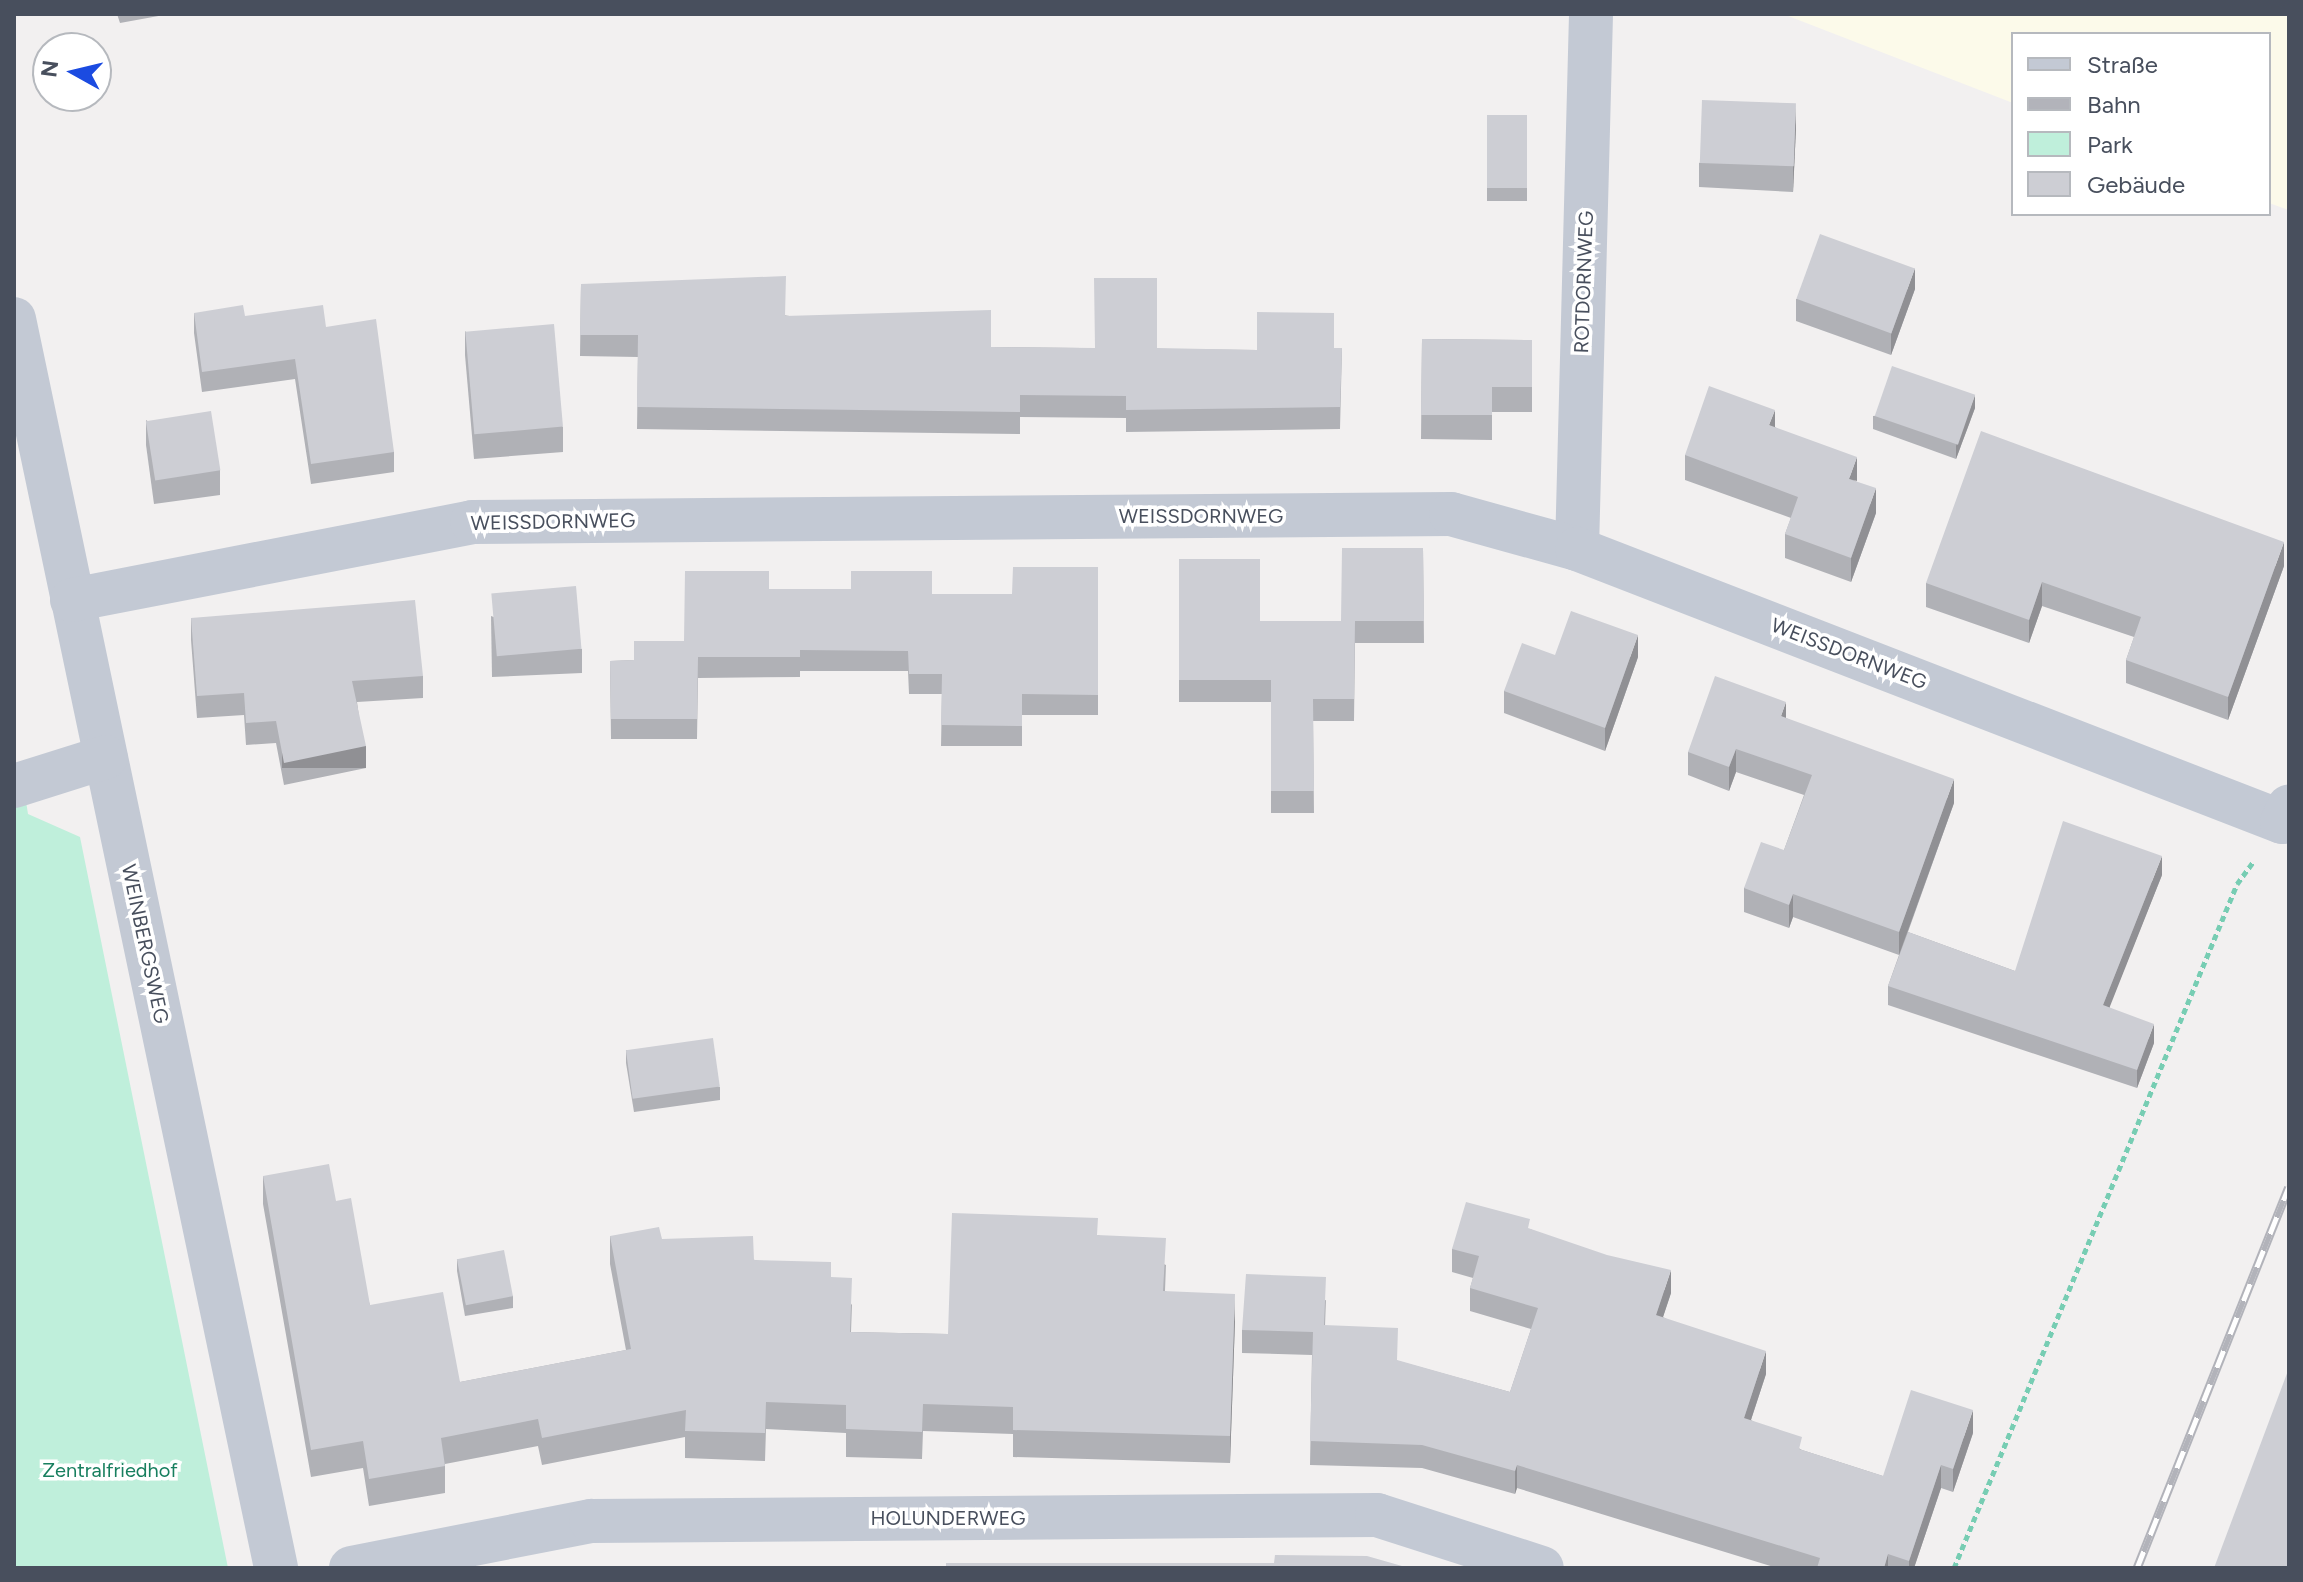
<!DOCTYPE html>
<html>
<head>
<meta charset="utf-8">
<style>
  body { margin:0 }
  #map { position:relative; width:2303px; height:1582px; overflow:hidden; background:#f2f0f0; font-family:Figtree,sans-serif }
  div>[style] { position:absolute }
  .commercial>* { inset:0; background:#fcfaea }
  .green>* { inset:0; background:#bfefdb }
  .path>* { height:5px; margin-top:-2.5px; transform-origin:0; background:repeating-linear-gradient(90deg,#77cdb3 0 6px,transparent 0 10px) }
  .minor>* { height:44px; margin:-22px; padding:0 22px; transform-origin:22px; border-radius:22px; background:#c3c9d4 }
  .rail>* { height:9px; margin-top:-4.5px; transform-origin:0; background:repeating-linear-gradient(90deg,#fff 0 18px,#b2b3ba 0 36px); box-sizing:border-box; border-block:2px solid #b2b3ba }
  .wall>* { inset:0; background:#b0b1b6; transform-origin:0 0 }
  .shaded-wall>* { inset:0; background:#909094; transform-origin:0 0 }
  .building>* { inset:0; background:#cdced4; transform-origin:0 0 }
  span { translate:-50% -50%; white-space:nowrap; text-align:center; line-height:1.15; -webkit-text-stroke:7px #fff; paint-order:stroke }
  .street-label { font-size:20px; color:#484f5d }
  .park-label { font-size:20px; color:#187f5f }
  .frame { position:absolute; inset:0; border:16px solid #484f5d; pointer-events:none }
  .legend { position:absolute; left:2011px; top:32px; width:260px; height:184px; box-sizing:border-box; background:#fff; border:2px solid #b6b9be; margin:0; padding:10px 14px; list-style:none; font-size:24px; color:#484f5d }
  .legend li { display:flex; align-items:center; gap:16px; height:40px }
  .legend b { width:40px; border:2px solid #b6b9be }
  .north { position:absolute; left:32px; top:32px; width:80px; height:80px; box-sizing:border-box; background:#fff; border:2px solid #b6b9be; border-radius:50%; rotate:278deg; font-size:22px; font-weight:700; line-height:32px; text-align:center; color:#484f5d }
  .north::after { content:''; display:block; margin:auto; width:28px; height:36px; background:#1b4be1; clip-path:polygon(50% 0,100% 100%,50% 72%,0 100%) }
</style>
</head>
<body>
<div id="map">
  <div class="commercial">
    <i style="clip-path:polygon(1783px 14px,2289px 14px,2289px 210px,2269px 203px,2269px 34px,2013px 34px,2013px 103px)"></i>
  </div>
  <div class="green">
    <i style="clip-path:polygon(14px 768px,21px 770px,28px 814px,80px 837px,228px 1568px,14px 1568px)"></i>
  </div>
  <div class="path">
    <i style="left:1954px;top:1568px;width:740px;rotate:-67.52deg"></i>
    <i style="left:2237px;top:884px;width:27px;rotate:-54deg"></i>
  </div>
  <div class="minor">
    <i style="left:14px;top:319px;width:1276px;rotate:78.15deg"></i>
    <i style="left:1577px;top:549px;width:535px;rotate:-88.5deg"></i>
    <i style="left:72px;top:600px;width:408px;rotate:-11deg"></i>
    <i style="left:472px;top:522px;width:979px;rotate:-0.47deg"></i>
    <i style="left:1451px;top:514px;width:131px;rotate:15.5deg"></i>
    <i style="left:1577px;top:549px;width:756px;rotate:21.17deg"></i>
    <i style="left:2282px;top:822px;width:17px;rotate:-66deg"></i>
    <i style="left:14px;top:786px;width:96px;rotate:-17.5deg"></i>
    <i style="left:351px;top:1568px;width:245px;rotate:-11.1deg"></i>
    <i style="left:591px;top:1521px;width:786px;rotate:-0.44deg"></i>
    <i style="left:1377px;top:1515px;width:173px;rotate:17.8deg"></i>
  </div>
  <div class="rail">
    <i style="left:2137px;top:1568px;width:410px;rotate:-68.3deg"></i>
  </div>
  <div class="wall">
    <i style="clip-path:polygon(117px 14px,164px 14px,164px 15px,120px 23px)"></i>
    <i style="left:1487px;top:115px;width:40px;height:86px"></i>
    <i style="clip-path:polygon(1796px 128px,1793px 192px,1699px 187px,1699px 163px)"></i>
    <i style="clip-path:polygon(581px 284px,991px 347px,1257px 350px,1342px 348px,1340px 429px,1126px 432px,1126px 418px,1020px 417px,1020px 434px,637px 429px,638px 357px,580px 356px)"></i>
    <i style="clip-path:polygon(1915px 289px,1891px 355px,1796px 321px,1796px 299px)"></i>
    <i style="clip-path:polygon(194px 313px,245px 316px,326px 327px,394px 452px,394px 472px,311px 484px,295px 379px,202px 392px,194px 333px)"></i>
    <i style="clip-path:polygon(465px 331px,563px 427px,563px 452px,474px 459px,465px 355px)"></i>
    <i style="clip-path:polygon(1422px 339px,1532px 340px,1532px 412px,1492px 412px,1492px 440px,1421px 439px)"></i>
    <i style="clip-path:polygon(1975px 408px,1956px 459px,1873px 429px,1873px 416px)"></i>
    <i style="clip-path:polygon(146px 420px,220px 470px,220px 495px,154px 504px,146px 445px)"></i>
    <i style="clip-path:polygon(1775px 427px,1857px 482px,1876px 513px,1851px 582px,1785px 558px,1785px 534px,1791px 518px,1685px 480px,1685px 455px)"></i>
    <i style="clip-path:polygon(1423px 548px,1424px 643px,1355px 643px,1354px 721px,1313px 721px,1314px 813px,1271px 813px,1271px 702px,1179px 702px,1179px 559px,1260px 621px,1341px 621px)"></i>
    <i style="clip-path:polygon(2284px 566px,2228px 720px,2126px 683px,2126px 660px,2134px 637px,2042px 606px,2029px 643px,1926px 607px,1926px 583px)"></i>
    <i style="clip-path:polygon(1098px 567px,1098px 715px,1022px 715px,1022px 746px,941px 746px,942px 694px,909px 694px,908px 671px,800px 671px,800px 677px,698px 678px,697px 739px,611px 739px,610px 661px,634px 660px,684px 641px,769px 589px,932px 594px,1012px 594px)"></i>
    <i style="clip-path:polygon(491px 616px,582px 649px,582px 673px,492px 677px)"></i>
    <i style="clip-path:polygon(191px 618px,423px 676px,423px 698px,357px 702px,366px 768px,284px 785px,276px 743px,246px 745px,244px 715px,197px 718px,191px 640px)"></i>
    <i style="clip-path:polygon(1555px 655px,1638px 657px,1605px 751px,1504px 713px,1504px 691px)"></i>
    <i style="clip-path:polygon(1786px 718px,1954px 803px,1908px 932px,2015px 971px,2162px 875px,2109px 1007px,2154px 1043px,2137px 1088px,1888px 1005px,1888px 986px,1899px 955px,1793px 917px,1789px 928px,1744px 912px,1744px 888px,1784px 850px,1804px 795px,1736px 772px,1729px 791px,1688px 775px,1688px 752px)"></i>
    <i style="clip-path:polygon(626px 1050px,720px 1087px,720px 1100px,634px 1112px,626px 1063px)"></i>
    <i style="clip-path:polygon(263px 1176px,336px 1201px,370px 1305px,460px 1382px,626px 1350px,610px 1264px,610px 1236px,662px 1239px,831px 1277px,852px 1305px,851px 1332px,948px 1334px,1098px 1235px,1166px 1265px,1165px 1291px,1235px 1321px,1230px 1463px,1013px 1457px,1013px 1434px,923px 1431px,922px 1459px,846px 1457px,846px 1433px,766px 1429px,765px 1461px,685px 1458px,685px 1437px,542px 1465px,538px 1446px,445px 1464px,445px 1493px,369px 1506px,363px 1468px,311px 1477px,263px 1204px)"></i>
    <i style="clip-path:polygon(1530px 1229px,1671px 1293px,1663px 1317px,1766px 1374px,1751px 1420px,1802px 1450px,1883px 1476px,1973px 1433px,1953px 1492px,1941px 1488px,1914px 1568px,1777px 1568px,1517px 1488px,1515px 1494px,1422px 1468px,1310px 1465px,1312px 1355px,1242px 1353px,1242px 1330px,1326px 1300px,1325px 1326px,1398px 1361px,1510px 1392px,1531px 1329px,1470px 1311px,1470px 1288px,1473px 1278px,1452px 1272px,1452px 1249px)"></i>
    <i style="clip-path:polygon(457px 1259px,513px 1296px,513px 1308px,465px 1316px,457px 1271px)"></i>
  </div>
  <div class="shaded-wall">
    <i style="clip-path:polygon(1796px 104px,1796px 128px,1793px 192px,1793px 167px)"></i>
    <i style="clip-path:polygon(1915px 268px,1915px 289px,1891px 355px,1891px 334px)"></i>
    <i style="clip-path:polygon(1975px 395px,1975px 408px,1956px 459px,1956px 446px)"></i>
    <i style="clip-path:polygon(1775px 410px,1775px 434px,1769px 425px)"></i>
    <i style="clip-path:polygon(1857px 457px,1857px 481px,1849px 479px)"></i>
    <i style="clip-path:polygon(1876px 488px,1876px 513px,1851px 582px,1851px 558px)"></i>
    <i style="clip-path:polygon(2284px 542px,2284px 566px,2228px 720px,2228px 697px)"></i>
    <i style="clip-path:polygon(2042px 582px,2042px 606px,2029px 643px,2029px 620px)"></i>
    <i style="clip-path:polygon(1638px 635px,1638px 657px,1605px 751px,1605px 728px)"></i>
    <i style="clip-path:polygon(1786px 702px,1786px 725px,1781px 716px)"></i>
    <i style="left:366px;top:746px;width:22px;height:84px;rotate:90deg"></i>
    <i style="clip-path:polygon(1736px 749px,1736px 772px,1729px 791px,1729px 767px)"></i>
    <i style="clip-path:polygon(1954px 779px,1954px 803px,1899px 955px,1899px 932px)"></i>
    <i style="clip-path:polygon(2162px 856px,2162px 875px,2103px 1024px,2103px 1005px)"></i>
    <i style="clip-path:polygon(1793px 894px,1793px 917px,1789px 928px,1789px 905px)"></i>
    <i style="clip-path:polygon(2154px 1024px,2154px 1043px,2137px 1088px,2137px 1070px)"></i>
    <i style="clip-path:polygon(1671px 1270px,1671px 1293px,1656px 1338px,1656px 1315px)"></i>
    <i style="clip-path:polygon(1235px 1294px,1235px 1321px,1230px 1463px,1230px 1436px)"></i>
    <i style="clip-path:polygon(1766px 1351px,1766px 1374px,1744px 1441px,1744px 1418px)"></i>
    <i style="clip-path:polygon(1973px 1410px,1973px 1433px,1953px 1492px,1953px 1469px)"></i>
    <i style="clip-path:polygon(1517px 1465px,1517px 1488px,1515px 1494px,1515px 1471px)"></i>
    <i style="clip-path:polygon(1941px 1465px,1941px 1488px,1914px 1568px,1909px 1568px,1909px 1561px)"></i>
    <i style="clip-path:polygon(1888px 1554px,1888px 1568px,1884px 1568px)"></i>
  </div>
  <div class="building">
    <i style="left:1702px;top:100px;width:94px;height:63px;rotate:2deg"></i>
    <i style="left:1487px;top:115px;width:40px;height:73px"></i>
    <i style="left:1820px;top:234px;width:101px;height:69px;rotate:20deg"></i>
    <i style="clip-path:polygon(786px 276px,785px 316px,991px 310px,991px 347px,1095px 348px,1094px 278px,1157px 278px,1157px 348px,1257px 350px,1257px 312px,1334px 313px,1334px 348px,1342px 348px,1340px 407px,1126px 410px,1126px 396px,1020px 395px,1020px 412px,637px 407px,638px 335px,580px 335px,581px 284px)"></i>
    <i style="clip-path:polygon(243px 305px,245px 316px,323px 305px,326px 327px,376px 319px,394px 452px,311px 464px,295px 359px,202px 372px,194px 313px)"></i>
    <i style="left:554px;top:324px;width:103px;height:89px;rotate:85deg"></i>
    <i style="clip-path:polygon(1422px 339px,1532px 340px,1532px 387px,1492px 387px,1492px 415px,1421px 415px)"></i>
    <i style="left:1892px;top:366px;width:88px;height:53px;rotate:19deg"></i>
    <i style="clip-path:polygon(1709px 386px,1775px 410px,1769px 425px,1857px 457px,1849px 479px,1876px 488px,1851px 558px,1785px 534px,1798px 497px,1685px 455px)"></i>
    <i style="left:211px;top:411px;width:60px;height:66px;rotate:81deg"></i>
    <i style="clip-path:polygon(1981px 431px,2284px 542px,2228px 697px,2126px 660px,2141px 617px,2042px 582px,2029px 620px,1926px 583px)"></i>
    <i style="clip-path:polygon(1342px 548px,1423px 548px,1424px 621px,1355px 621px,1354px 699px,1313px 699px,1314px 791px,1271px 791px,1271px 680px,1179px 680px,1179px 559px,1260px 559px,1260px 621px,1341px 621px)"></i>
    <i style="clip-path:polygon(1013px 567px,1098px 567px,1098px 695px,1022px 694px,1022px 726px,941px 725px,942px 674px,909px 674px,908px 651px,800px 650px,800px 657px,698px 657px,697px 719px,611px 719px,610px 661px,634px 660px,634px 641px,684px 641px,685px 571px,769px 571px,769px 589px,851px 589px,851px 571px,932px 571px,932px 594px,1012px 594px)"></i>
    <i style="left:576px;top:586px;width:63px;height:85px;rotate:85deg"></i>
    <i style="clip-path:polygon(415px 600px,423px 676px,352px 681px,366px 746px,284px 763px,276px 721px,246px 723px,244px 693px,197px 696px,191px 618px)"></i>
    <i style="clip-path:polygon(1571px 611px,1638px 635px,1605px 728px,1504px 691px,1522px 643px,1555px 655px)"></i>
    <i style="clip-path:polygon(1715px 676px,1786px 702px,1781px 716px,1954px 779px,1899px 932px,1793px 894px,1789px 905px,1744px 888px,1761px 842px,1784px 850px,1812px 775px,1736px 749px,1729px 767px,1688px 752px)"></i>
    <i style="clip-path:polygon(2063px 821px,2162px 856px,2103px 1005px,2154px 1024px,2137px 1070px,1888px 986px,1908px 932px,2015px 971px)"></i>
    <i style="left:713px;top:1038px;width:49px;height:88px;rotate:82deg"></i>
    <i style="clip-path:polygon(329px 1164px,336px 1201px,351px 1198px,370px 1305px,443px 1292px,460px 1382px,631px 1349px,610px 1236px,659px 1227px,662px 1239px,753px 1236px,754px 1260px,831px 1262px,831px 1277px,852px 1278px,850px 1332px,948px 1334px,952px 1213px,1098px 1218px,1097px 1235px,1166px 1238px,1163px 1291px,1235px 1294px,1230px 1436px,1013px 1430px,1013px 1407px,923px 1404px,922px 1432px,846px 1429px,846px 1405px,766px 1402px,765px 1433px,685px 1431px,686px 1410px,542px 1438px,538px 1419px,441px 1438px,445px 1466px,369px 1479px,363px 1441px,311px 1450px,263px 1176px)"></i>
    <i style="clip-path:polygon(1466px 1202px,1530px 1219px,1528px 1228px,1607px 1255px,1671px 1270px,1656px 1315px,1766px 1351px,1744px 1418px,1802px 1437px,1799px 1449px,1883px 1476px,1911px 1390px,1973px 1410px,1953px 1469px,1941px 1465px,1909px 1561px,1888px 1554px,1884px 1568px,1817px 1568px,1820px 1558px,1517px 1465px,1515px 1471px,1422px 1445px,1310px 1441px,1313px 1332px,1242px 1330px,1246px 1274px,1326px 1277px,1324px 1325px,1398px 1328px,1397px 1360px,1510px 1392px,1538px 1308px,1470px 1288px,1479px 1256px,1452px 1249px)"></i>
    <i style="left:504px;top:1250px;width:47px;height:48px;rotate:79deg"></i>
    <i style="clip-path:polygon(2289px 1368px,2289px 1568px,2214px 1568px)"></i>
    <i style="clip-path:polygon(1275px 1555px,1367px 1556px,1409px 1568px,946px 1568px,946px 1563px,1274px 1563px)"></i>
  </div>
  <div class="street-label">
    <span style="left:1584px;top:282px;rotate:-88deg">ROTDORNWEG</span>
    <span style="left:1201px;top:516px">WEISSDORNWEG</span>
    <span style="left:553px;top:522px;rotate:-1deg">WEISSDORNWEG</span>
    <span style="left:1849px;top:654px;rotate:21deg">WEISSDORNWEG</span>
    <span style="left:145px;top:944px;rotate:78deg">WEINBERGSWEG</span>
    <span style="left:948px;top:1518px">HOLUNDERWEG</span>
  </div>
  <div class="park-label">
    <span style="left:110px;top:1470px">Zentralfriedhof</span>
  </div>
  <div class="frame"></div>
  <ul class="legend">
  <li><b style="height:10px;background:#c3c9d4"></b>Straße</li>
  <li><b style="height:10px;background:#b2b3ba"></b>Bahn</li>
  <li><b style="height:22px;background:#bfefdb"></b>Park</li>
  <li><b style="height:22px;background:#cdced4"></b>Gebäude</li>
  </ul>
  <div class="north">N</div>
</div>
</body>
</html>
